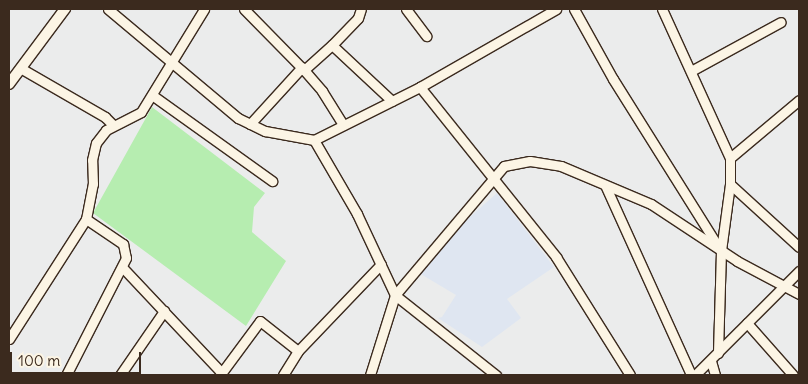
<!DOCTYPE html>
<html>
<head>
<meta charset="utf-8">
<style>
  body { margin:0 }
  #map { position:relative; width:808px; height:384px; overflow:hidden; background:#ebecec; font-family:Delius,sans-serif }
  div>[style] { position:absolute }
  .built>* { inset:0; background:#dfe6f1 }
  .green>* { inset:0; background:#b6edb0 }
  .roads { filter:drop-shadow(1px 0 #3b2a1e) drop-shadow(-1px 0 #3b2a1e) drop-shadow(0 1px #3b2a1e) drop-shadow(0 -1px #3b2a1e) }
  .minor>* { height:9px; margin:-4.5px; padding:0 4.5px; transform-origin:4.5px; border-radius:4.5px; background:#fcf5e5 }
  .tertiary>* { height:10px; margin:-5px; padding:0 5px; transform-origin:5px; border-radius:5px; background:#fcf5e5 }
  span { translate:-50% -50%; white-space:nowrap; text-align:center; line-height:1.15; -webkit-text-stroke:5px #fcf5e5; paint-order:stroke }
  .frame { position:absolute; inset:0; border:10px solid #3b2a1e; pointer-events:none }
  .scale { position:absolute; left:10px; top:352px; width:131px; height:22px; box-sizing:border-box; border:2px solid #3b2a1e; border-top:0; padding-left:6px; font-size:15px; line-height:18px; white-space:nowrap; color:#3b2a1e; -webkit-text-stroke:4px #fcf5e5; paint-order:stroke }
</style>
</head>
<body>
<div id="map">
  <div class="built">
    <i style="clip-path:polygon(497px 193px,554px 267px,507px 299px,521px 318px,482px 347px,438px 318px,442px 317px,456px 295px,419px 273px,453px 232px)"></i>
  </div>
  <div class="green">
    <i style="clip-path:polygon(152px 107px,265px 193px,254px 207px,252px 232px,286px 261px,246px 326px,93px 213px)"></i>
  </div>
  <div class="roads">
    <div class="minor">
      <i style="left:108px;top:9px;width:170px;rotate:40deg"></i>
      <i style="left:238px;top:118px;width:30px;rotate:26deg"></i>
      <i style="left:265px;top:131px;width:50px;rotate:10.4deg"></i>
      <i style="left:314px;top:140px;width:119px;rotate:-26.6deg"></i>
      <i style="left:420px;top:87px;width:157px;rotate:-29.8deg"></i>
      <i style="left:244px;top:9px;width:86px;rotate:45.5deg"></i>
      <i style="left:304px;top:70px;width:28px;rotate:49deg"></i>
      <i style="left:322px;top:91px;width:40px;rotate:58deg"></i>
      <i style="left:406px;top:9px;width:34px;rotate:53deg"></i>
      <i style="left:574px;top:9px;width:80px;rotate:60.9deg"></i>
      <i style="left:613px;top:79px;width:194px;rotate:57.9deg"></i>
      <i style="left:662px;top:9px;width:164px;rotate:65.5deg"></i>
      <i style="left:730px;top:158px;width:26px;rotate:90deg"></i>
      <i style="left:730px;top:184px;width:68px;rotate:97.7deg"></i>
      <i style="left:721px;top:251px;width:102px;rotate:91.7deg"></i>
      <i style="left:332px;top:45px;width:82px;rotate:43deg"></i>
      <i style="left:22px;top:69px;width:96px;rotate:30deg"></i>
      <i style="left:105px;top:117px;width:11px;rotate:45deg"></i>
      <i style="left:304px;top:70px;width:38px;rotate:-42deg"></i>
      <i style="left:332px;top:45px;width:37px;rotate:-46deg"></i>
      <i style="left:358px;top:18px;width:9px;rotate:-72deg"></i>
      <i style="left:691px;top:71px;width:102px;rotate:-28.6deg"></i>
      <i style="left:420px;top:87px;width:218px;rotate:51.3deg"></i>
      <i style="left:556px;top:257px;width:139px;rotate:57.9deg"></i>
      <i style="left:152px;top:95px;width:148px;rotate:35.6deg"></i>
      <i style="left:250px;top:124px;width:77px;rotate:-47.6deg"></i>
      <i style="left:314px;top:140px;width:86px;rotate:59.8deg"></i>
      <i style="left:357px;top:214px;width:89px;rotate:64.9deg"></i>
      <i style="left:395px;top:295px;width:129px;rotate:38.4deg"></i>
      <i style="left:730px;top:158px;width:90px;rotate:-40deg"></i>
      <i style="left:730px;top:184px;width:93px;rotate:42.4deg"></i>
      <i style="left:605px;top:185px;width:209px;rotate:65.6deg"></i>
      <i style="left:86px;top:219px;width:36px;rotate:-79deg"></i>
      <i style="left:93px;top:184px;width:24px;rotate:-92deg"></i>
      <i style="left:92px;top:160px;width:17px;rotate:-77deg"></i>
      <i style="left:96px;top:143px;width:16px;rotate:-52deg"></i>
      <i style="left:106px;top:130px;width:39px;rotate:-27deg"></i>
      <i style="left:141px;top:112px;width:121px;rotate:-58.5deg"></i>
      <i style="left:123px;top:268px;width:144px;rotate:46.7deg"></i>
      <i style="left:747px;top:323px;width:69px;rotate:48.5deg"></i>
      <i style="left:9px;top:339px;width:143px;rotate:-57.3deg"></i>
      <i style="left:86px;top:219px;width:45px;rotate:34deg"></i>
      <i style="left:123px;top:244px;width:14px;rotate:78deg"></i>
      <i style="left:126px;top:258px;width:131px;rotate:117.1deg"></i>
      <i style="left:711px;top:361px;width:15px;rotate:74deg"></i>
      <i style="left:120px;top:375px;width:78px;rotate:-55.5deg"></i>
      <i style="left:220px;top:375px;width:67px;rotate:-53.5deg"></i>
      <i style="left:260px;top:321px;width:48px;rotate:38.3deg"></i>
      <i style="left:298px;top:351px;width:120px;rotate:-46.3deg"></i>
      <i style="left:283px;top:375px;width:28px;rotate:-58deg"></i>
      <i style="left:370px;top:375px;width:84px;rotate:-72.6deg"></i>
      <i style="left:395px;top:295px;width:169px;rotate:-49.8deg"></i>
      <i style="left:504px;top:166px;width:26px;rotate:-11deg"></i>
      <i style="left:530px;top:161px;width:31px;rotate:9deg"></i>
      <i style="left:561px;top:166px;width:98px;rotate:22.9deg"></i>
      <i style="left:651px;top:204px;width:103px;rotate:33.5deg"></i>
      <i style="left:737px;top:261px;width:70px;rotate:28deg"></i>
      <i style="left:695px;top:375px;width:147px;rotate:-45deg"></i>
    </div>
    <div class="tertiary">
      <i style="left:9px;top:84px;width:94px;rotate:-53.3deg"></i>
    </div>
  </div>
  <div class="frame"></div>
  <div class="scale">100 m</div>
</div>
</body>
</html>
